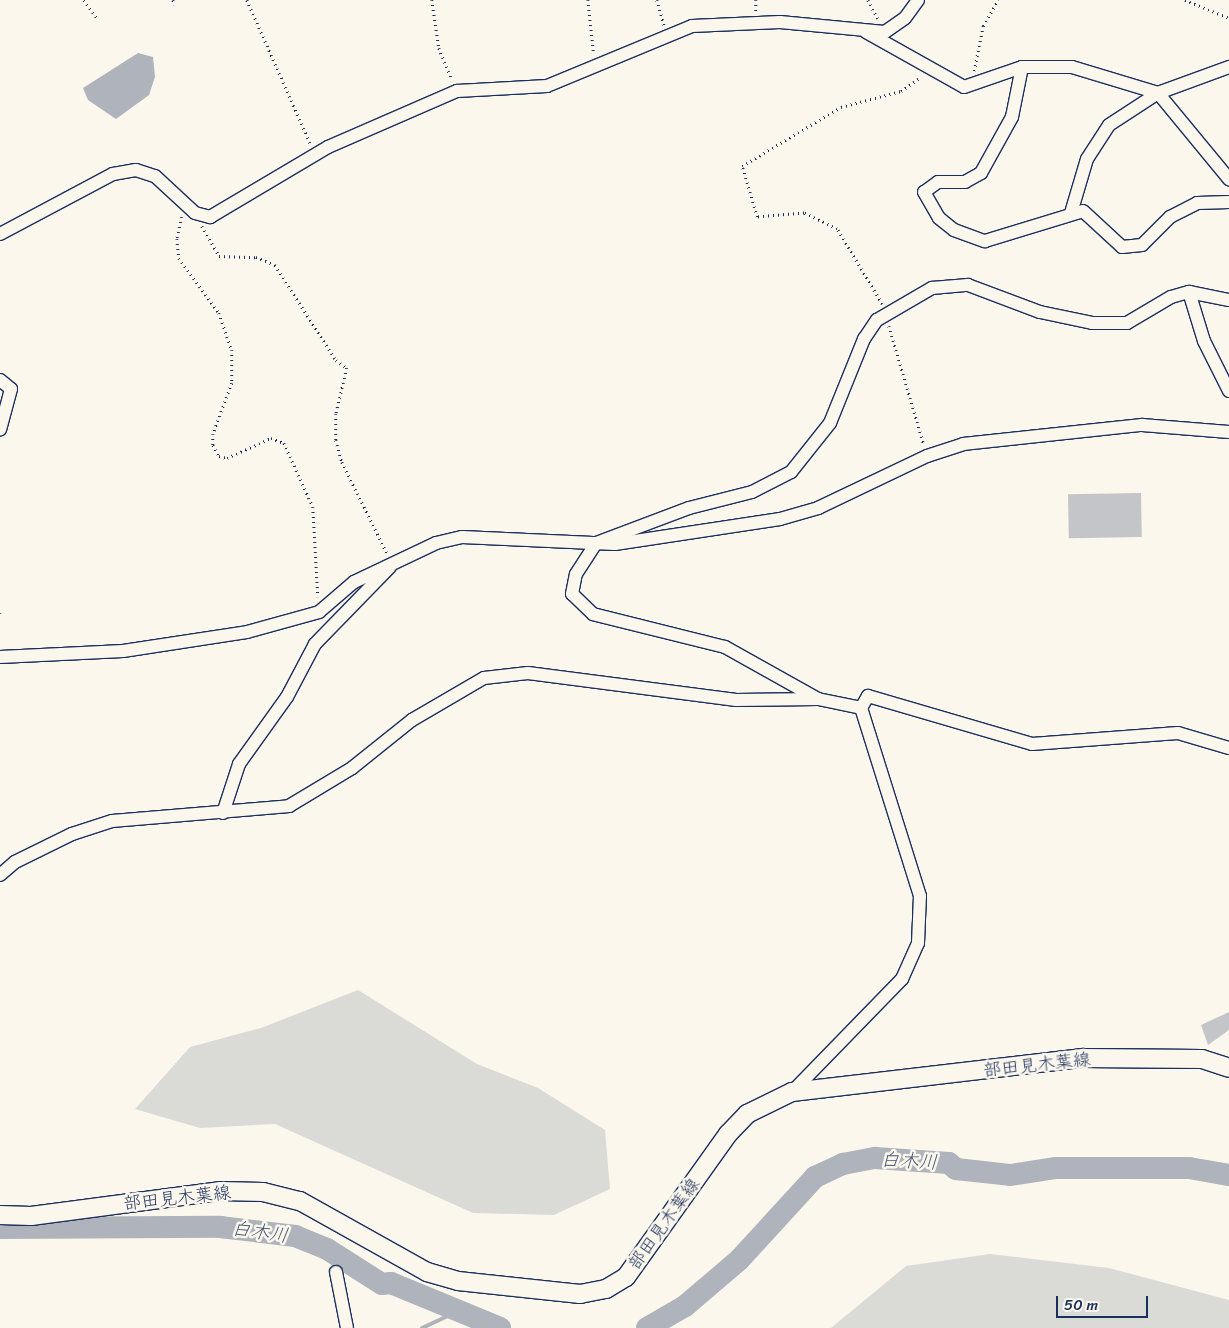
<!DOCTYPE html>
<html>
<head>
<meta charset="utf-8">
<style>
  body { margin:0 }
  #map { position:relative; width:1229px; height:1328px; overflow:hidden; background:#fbf7ec; font-family:Sriracha,"Klee One",sans-serif }
  div>[style] { position:absolute }
  .green>* { inset:0; background:#dadad7 }
  .water>* { inset:0; background:#afb3bb }
  .stream>* { height:4px; margin:-2px; padding:0 2px; transform-origin:2px; border-radius:2px; background:#afb3bb }
  .river>* { height:22px; margin:-11px; padding:0 11px; transform-origin:11px; border-radius:11px; background:#afb3bb }
  .building>* { inset:0; background:#c3c5c9; transform-origin:0 0 }
  .path>* { height:2.5px; margin-top:-1.25px; transform-origin:0; background:repeating-linear-gradient(90deg,#1b2f5e 0 1px,transparent 0 5px) }
  .roads { filter:drop-shadow(1px 0 #1b2f5e) drop-shadow(-1px 0 #1b2f5e) drop-shadow(0 1px #1b2f5e) drop-shadow(0 -1px #1b2f5e) }
  .minor>* { height:12px; margin:-6px; padding:0 6px; transform-origin:6px; border-radius:6px; background:#fbf7ec }
  .secondary>* { height:18px; margin:-9px; padding:0 9px; transform-origin:9px; border-radius:9px; background:#fbf7ec }
  span { translate:-50% -50%; white-space:nowrap; text-align:center; line-height:1.15; -webkit-text-stroke:5px #fbf7ec; paint-order:stroke }
  .street-label { font-size:18px; color:#1b2f5e }
  .water-label { font-size:19px; color:#47577a; font-style:italic }
  .scale { position:absolute; left:1056px; top:1296px; width:92px; height:22px; box-sizing:border-box; border:2px solid #1b2f5e; border-top:0; padding-left:6px; font-size:15px; line-height:18px; white-space:nowrap; color:#1b2f5e; -webkit-text-stroke:4px #fbf7ec; paint-order:stroke }
</style>
</head>
<body>
<div id="map">
  <div class="green">
    <i style="clip-path:polygon(358px 990px,477px 1064px,538px 1088px,605px 1130px,610px 1189px,554px 1215px,473px 1213px,275px 1124px,200px 1128px,135px 1109px,190px 1047px,261px 1028px)"></i>
    <i style="clip-path:polygon(990px 1254px,1109px 1268px,1229px 1300px,1229px 1328px,831px 1328px,906px 1266px)"></i>
  </div>
  <div class="water">
    <i style="clip-path:polygon(138px 53px,153px 57px,155px 77px,149px 95px,116px 119px,88px 100px,83px 88px)"></i>
  </div>
  <div class="stream">
    <i style="left:422px;top:1328px;width:35px;rotate:-25deg"></i>
  </div>
  <div class="river">
    <i style="left:0;top:1228px;width:220px;rotate:-0.3deg"></i>
    <i style="left:220px;top:1227px;width:76px;rotate:6.8deg"></i>
    <i style="left:295px;top:1236px;width:35px;rotate:22deg"></i>
    <i style="left:327px;top:1249px;width:65px;rotate:32.5deg"></i>
    <i style="left:382px;top:1284px;width:9px;rotate:-6deg"></i>
    <i style="left:391px;top:1283px;width:118px;rotate:22.4deg"></i>
    <i style="left:647px;top:1328px;width:44px;rotate:-30.1deg"></i>
    <i style="left:685px;top:1306px;width:71px;rotate:-40.4deg"></i>
    <i style="left:739px;top:1260px;width:113px;rotate:-47.5deg"></i>
    <i style="left:815px;top:1177px;width:31px;rotate:-25deg"></i>
    <i style="left:843px;top:1164px;width:33px;rotate:-11deg"></i>
    <i style="left:875px;top:1158px;width:74px;rotate:3.9deg"></i>
    <i style="left:949px;top:1163px;width:9px;rotate:41deg"></i>
    <i style="left:956px;top:1169px;width:54px;rotate:6.3deg"></i>
    <i style="left:1010px;top:1175px;width:47px;rotate:-8.7deg"></i>
    <i style="left:1056px;top:1168px;width:133px"></i>
    <i style="left:1189px;top:1168px;width:41px;rotate:9.9deg"></i>
  </div>
  <div class="building">
    <i style="left:1141px;top:493px;width:44px;height:73px;rotate:89deg"></i>
    <i style="clip-path:polygon(1229px 1012px,1229px 1030px,1208px 1045px,1201px 1025px)"></i>
  </div>
  <div class="path">
    <i style="left:84px;top:0;width:22px;rotate:54deg"></i>
    <i style="left:173px;top:0;width:5px;rotate:68deg"></i>
    <i style="left:247px;top:0;width:158px;rotate:66.2deg"></i>
    <i style="left:432px;top:0;width:49px;rotate:81.7deg"></i>
    <i style="left:439px;top:48px;width:35px;rotate:68deg"></i>
    <i style="left:588px;top:0;width:55px;rotate:83.8deg"></i>
    <i style="left:657px;top:0;width:26px;rotate:74deg"></i>
    <i style="left:756px;top:0;width:11px;rotate:90deg"></i>
    <i style="left:868px;top:0;width:21px;rotate:62deg"></i>
    <i style="left:1185px;top:0;width:48px;rotate:22.2deg"></i>
    <i style="left:974px;top:71px;width:46px;rotate:-78.7deg"></i>
    <i style="left:983px;top:26px;width:30px;rotate:-60deg"></i>
    <i style="left:182px;top:217px;width:23px;rotate:103deg"></i>
    <i style="left:177px;top:239px;width:19px;rotate:84deg"></i>
    <i style="left:179px;top:258px;width:68px;rotate:54deg"></i>
    <i style="left:219px;top:313px;width:39px;rotate:71deg"></i>
    <i style="left:232px;top:350px;width:33px;rotate:90deg"></i>
    <i style="left:232px;top:383px;width:54px;rotate:110.4deg"></i>
    <i style="left:213px;top:434px;width:11px;rotate:90deg"></i>
    <i style="left:213px;top:445px;width:13px;rotate:61deg"></i>
    <i style="left:219px;top:456px;width:8px;rotate:14deg"></i>
    <i style="left:227px;top:458px;width:48px;rotate:-24.4deg"></i>
    <i style="left:271px;top:438px;width:14px;rotate:21deg"></i>
    <i style="left:284px;top:443px;width:70px;rotate:65.6deg"></i>
    <i style="left:313px;top:507px;width:90px;rotate:86.8deg"></i>
    <i style="left:202px;top:226px;width:34px;rotate:60deg"></i>
    <i style="left:219px;top:256px;width:37px;rotate:2deg"></i>
    <i style="left:256px;top:257px;width:21px;rotate:23deg"></i>
    <i style="left:275px;top:265px;width:113px;rotate:57.3deg"></i>
    <i style="left:336px;top:360px;width:14px;rotate:36deg"></i>
    <i style="left:347px;top:368px;width:47px;rotate:103.4deg"></i>
    <i style="left:336px;top:414px;width:26px;rotate:90deg"></i>
    <i style="left:336px;top:440px;width:23px;rotate:75deg"></i>
    <i style="left:342px;top:462px;width:102px;rotate:63.7deg"></i>
    <i style="left:882px;top:304px;width:87px;rotate:-121deg"></i>
    <i style="left:837px;top:229px;width:37px;rotate:-154deg"></i>
    <i style="left:804px;top:213px;width:47px;rotate:175.1deg"></i>
    <i style="left:757px;top:217px;width:53px;rotate:-106.4deg"></i>
    <i style="left:742px;top:166px;width:115px;rotate:-30.8deg"></i>
    <i style="left:841px;top:107px;width:62px;rotate:-14.9deg"></i>
    <i style="left:901px;top:91px;width:24px;rotate:-35deg"></i>
    <i style="left:889px;top:326px;width:124px;rotate:73.6deg"></i>
    <i style="left:0;top:613px;width:1px;rotate:90deg"></i>
  </div>
  <div class="roads">
    <div class="minor">
      <i style="left:866px;top:32px;width:112px;rotate:29.3deg"></i>
      <i style="left:964px;top:87px;width:61px;rotate:-19deg"></i>
      <i style="left:1022px;top:67px;width:50px"></i>
      <i style="left:1072px;top:67px;width:90px;rotate:16.8deg"></i>
      <i style="left:1158px;top:93px;width:76px;rotate:-20.1deg"></i>
      <i style="left:1022px;top:67px;width:51px;rotate:101.3deg"></i>
      <i style="left:1012px;top:117px;width:64px;rotate:119deg"></i>
      <i style="left:981px;top:173px;width:18px;rotate:151deg"></i>
      <i style="left:965px;top:182px;width:27px;rotate:180deg"></i>
      <i style="left:938px;top:182px;width:17px;rotate:144deg"></i>
      <i style="left:924px;top:192px;width:30px;rotate:60deg"></i>
      <i style="left:939px;top:218px;width:19px;rotate:39deg"></i>
      <i style="left:954px;top:230px;width:33px;rotate:20deg"></i>
      <i style="left:985px;top:241px;width:102px;rotate:-17deg"></i>
      <i style="left:1083px;top:211px;width:53px;rotate:42.7deg"></i>
      <i style="left:1122px;top:247px;width:20px;rotate:-6deg"></i>
      <i style="left:1142px;top:245px;width:40px;rotate:-45deg"></i>
      <i style="left:1170px;top:217px;width:30px;rotate:-27deg"></i>
      <i style="left:1197px;top:203px;width:32px;rotate:-2deg"></i>
      <i style="left:1071px;top:213px;width:56px;rotate:-73.5deg"></i>
      <i style="left:1087px;top:159px;width:40px;rotate:-57.1deg"></i>
      <i style="left:1109px;top:125px;width:59px;rotate:-33.1deg"></i>
      <i style="left:1158px;top:93px;width:112px;rotate:50.5deg"></i>
      <i style="left:0;top:234px;width:128px;rotate:-28deg"></i>
      <i style="left:113px;top:174px;width:23px;rotate:-10deg"></i>
      <i style="left:136px;top:170px;width:20px;rotate:18deg"></i>
      <i style="left:155px;top:176px;width:54px;rotate:42.8deg"></i>
      <i style="left:195px;top:213px;width:16px;rotate:15deg"></i>
      <i style="left:210px;top:217px;width:137px;rotate:-30.7deg"></i>
      <i style="left:328px;top:147px;width:141px;rotate:-23.5deg"></i>
      <i style="left:457px;top:91px;width:90px;rotate:-3.2deg"></i>
      <i style="left:547px;top:86px;width:157px;rotate:-22.5deg"></i>
      <i style="left:692px;top:26px;width:88px;rotate:-2.6deg"></i>
      <i style="left:780px;top:22px;width:105px;rotate:5.4deg"></i>
      <i style="left:885px;top:32px;width:24px;rotate:-35deg"></i>
      <i style="left:905px;top:18px;width:22px;rotate:-54deg"></i>
      <i style="left:1189px;top:292px;width:51px;rotate:73deg"></i>
      <i style="left:1204px;top:341px;width:56px;rotate:63.4deg"></i>
      <i style="left:0;top:380px;width:14px;rotate:39deg"></i>
      <i style="left:11px;top:389px;width:42px;rotate:105deg"></i>
      <i style="left:0;top:657px;width:123px;rotate:-2.8deg"></i>
      <i style="left:123px;top:651px;width:125px;rotate:-8.7deg"></i>
      <i style="left:247px;top:632px;width:75px;rotate:-15.5deg"></i>
      <i style="left:319px;top:612px;width:46px;rotate:-40.6deg"></i>
      <i style="left:354px;top:582px;width:91px;rotate:-25.4deg"></i>
      <i style="left:436px;top:543px;width:27px;rotate:-13deg"></i>
      <i style="left:462px;top:537px;width:153px;rotate:2.6deg"></i>
      <i style="left:615px;top:544px;width:167px;rotate:-8.6deg"></i>
      <i style="left:780px;top:519px;width:40px;rotate:-16deg"></i>
      <i style="left:818px;top:508px;width:121px;rotate:-25.5deg"></i>
      <i style="left:927px;top:456px;width:38px;rotate:-18deg"></i>
      <i style="left:963px;top:444px;width:180px;rotate:-6.1deg"></i>
      <i style="left:1142px;top:425px;width:87px;rotate:4.6deg"></i>
      <i style="left:818px;top:699px;width:107px;rotate:-150.8deg"></i>
      <i style="left:725px;top:647px;width:136px;rotate:-166deg"></i>
      <i style="left:593px;top:614px;width:29px;rotate:-136deg"></i>
      <i style="left:572px;top:594px;width:20px;rotate:-79deg"></i>
      <i style="left:576px;top:574px;width:37px;rotate:-57deg"></i>
      <i style="left:596px;top:543px;width:99px;rotate:-20.6deg"></i>
      <i style="left:689px;top:508px;width:65px;rotate:-14.3deg"></i>
      <i style="left:752px;top:492px;width:44px;rotate:-27.1deg"></i>
      <i style="left:791px;top:472px;width:63px;rotate:-51.5deg"></i>
      <i style="left:830px;top:423px;width:91px;rotate:-68deg"></i>
      <i style="left:864px;top:339px;width:23px;rotate:-56deg"></i>
      <i style="left:877px;top:320px;width:64px;rotate:-30.2deg"></i>
      <i style="left:932px;top:288px;width:36px;rotate:-5deg"></i>
      <i style="left:968px;top:285px;width:77px;rotate:20.6deg"></i>
      <i style="left:1040px;top:312px;width:53px;rotate:11.9deg"></i>
      <i style="left:1092px;top:323px;width:35px"></i>
      <i style="left:1127px;top:323px;width:51px;rotate:-30.6deg"></i>
      <i style="left:1171px;top:297px;width:19px;rotate:-16deg"></i>
      <i style="left:1189px;top:292px;width:41px;rotate:11.3deg"></i>
      <i style="left:223px;top:813px;width:52px;rotate:-71.9deg"></i>
      <i style="left:239px;top:764px;width:82px;rotate:-54.4deg"></i>
      <i style="left:287px;top:697px;width:60px;rotate:-62.2deg"></i>
      <i style="left:315px;top:644px;width:107px;rotate:-45.8deg"></i>
      <i style="left:0;top:875px;width:20px;rotate:-41deg"></i>
      <i style="left:15px;top:862px;width:64px;rotate:-26.2deg"></i>
      <i style="left:72px;top:834px;width:42px;rotate:-18deg"></i>
      <i style="left:112px;top:821px;width:178px;rotate:-4.8deg"></i>
      <i style="left:289px;top:806px;width:74px;rotate:-31.1deg"></i>
      <i style="left:352px;top:768px;width:77px;rotate:-38.7deg"></i>
      <i style="left:412px;top:720px;width:83px;rotate:-30.3deg"></i>
      <i style="left:484px;top:678px;width:44px;rotate:-6.5deg"></i>
      <i style="left:528px;top:673px;width:210px;rotate:7.4deg"></i>
      <i style="left:736px;top:700px;width:82px;rotate:-0.7deg"></i>
      <i style="left:818px;top:699px;width:44px;rotate:11.8deg"></i>
      <i style="left:792px;top:1092px;width:158px;rotate:-45.8deg"></i>
      <i style="left:902px;top:979px;width:39px;rotate:-66deg"></i>
      <i style="left:918px;top:943px;width:47px;rotate:-87.6deg"></i>
      <i style="left:920px;top:896px;width:197px;rotate:-107.4deg"></i>
      <i style="left:861px;top:708px;width:14px;rotate:-60deg"></i>
      <i style="left:868px;top:696px;width:171px;rotate:16.3deg"></i>
      <i style="left:1032px;top:744px;width:146px;rotate:-4.3deg"></i>
      <i style="left:1178px;top:733px;width:53px;rotate:16.4deg"></i>
      <i style="left:336px;top:1272px;width:57px;rotate:78.9deg"></i>
    </div>
    <div class="secondary">
      <i style="left:0;top:1215px;width:31px;rotate:2deg"></i>
      <i style="left:31px;top:1216px;width:192px;rotate:-7.5deg"></i>
      <i style="left:221px;top:1191px;width:42px;rotate:1.4deg"></i>
      <i style="left:263px;top:1192px;width:38px;rotate:14deg"></i>
      <i style="left:300px;top:1201px;width:145px;rotate:29.2deg"></i>
      <i style="left:427px;top:1272px;width:32px;rotate:16deg"></i>
      <i style="left:458px;top:1281px;width:123px;rotate:6.1deg"></i>
      <i style="left:580px;top:1294px;width:26px;rotate:-11deg"></i>
      <i style="left:606px;top:1289px;width:23px;rotate:-31deg"></i>
      <i style="left:626px;top:1277px;width:176px;rotate:-54.5deg"></i>
      <i style="left:728px;top:1134px;width:28px;rotate:-46deg"></i>
      <i style="left:747px;top:1114px;width:50px;rotate:-26.1deg"></i>
      <i style="left:792px;top:1092px;width:293px;rotate:-6.7deg"></i>
      <i style="left:1083px;top:1058px;width:119px;rotate:0.5deg"></i>
      <i style="left:1202px;top:1059px;width:28px;rotate:18deg"></i>
    </div>
  </div>
  <div class="street-label">
    <span style="left:1037px;top:1065px;rotate:-6deg">部田見木葉線</span>
    <span style="left:177px;top:1198px;rotate:-6deg">部田見木葉線</span>
    <span style="left:664px;top:1224px;rotate:-54deg">部田見木葉線</span>
  </div>
  <div class="water-label">
    <span style="left:909px;top:1161px;rotate:3deg">白木川</span>
    <span style="left:260px;top:1232px;rotate:8deg">白木川</span>
  </div>
  <div class="scale">50 m</div>
</div>
</body>
</html>
